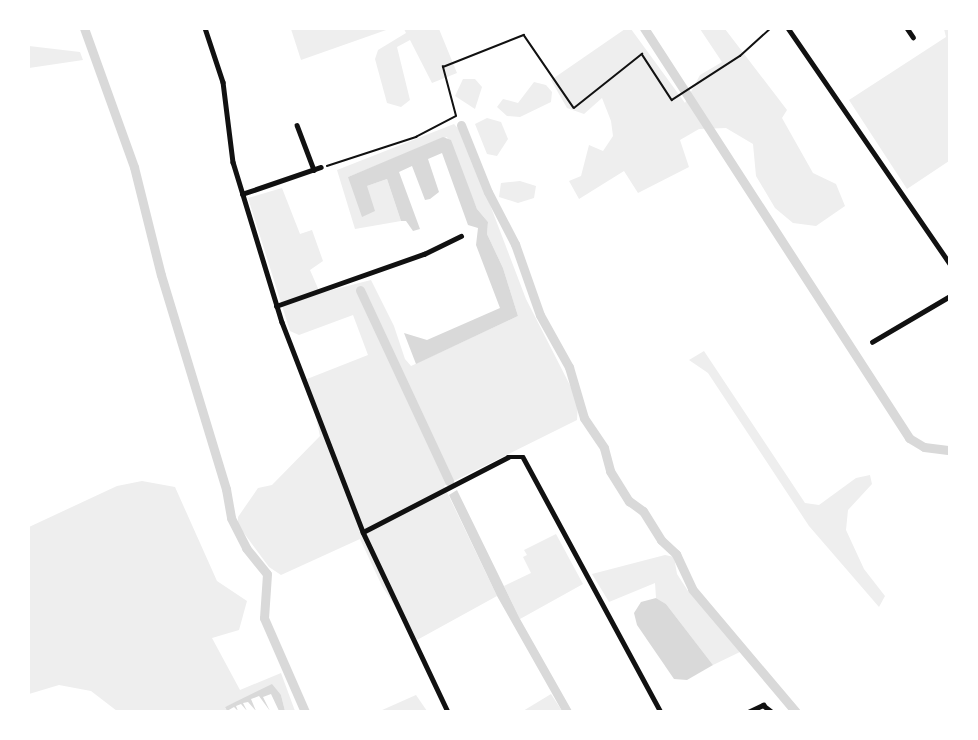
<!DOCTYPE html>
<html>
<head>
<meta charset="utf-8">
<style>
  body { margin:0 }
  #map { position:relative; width:978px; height:740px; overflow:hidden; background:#fff; font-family:"Public Sans",sans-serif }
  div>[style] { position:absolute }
  .green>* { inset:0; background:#eee }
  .water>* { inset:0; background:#d9d9d9 }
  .canal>* { height:9px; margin:-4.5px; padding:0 4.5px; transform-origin:4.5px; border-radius:4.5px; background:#d9d9d9 }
  .path>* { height:1.5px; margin:-0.75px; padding:0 0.75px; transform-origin:0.75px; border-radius:0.75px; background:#111 }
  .minor>* { height:4.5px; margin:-2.25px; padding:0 2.25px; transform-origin:2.25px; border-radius:2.25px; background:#111 }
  span { translate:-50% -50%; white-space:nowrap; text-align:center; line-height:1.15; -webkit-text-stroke:5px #fff; paint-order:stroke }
  .frame { position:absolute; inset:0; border:30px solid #fff; pointer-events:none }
</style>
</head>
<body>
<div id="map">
  <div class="green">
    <i style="clip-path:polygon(291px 29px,291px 28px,389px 29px,301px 60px)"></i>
    <i style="clip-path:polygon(404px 29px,439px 29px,457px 73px,432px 83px,410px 40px,397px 47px,410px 100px,401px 107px,387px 103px,375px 59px,378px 50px,406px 33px)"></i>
    <i style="clip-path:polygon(625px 29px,631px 29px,685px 103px,700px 75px,722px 62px,700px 29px,725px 29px,787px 110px,782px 118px,813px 173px,836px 184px,845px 206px,816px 226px,793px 223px,775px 208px,756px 176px,753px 144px,726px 128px,699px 129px,680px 140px,689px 167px,638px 193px,624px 171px,579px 199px,569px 181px,581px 176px,589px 145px,603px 151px,613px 136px,611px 121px,602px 98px,584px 114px,567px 108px,551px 80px)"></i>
    <i style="clip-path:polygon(944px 29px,950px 29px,949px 161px,907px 189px,849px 100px,946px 37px)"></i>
    <i style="clip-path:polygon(29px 46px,80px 52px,83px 60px,29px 68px)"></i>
    <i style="clip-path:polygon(463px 79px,475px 79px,482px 87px,475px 109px,455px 96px)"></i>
    <i style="clip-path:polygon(534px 82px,546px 85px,552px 92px,551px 102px,520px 117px,507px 116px,497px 107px,503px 99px,518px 103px)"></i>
    <i style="clip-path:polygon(487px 118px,501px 122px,508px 139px,497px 156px,487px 154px,475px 124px)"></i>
    <i style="clip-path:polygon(454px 124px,463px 134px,526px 299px,578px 401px,577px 420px,444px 486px,497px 596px,417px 640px,382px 586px,360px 539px,281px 575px,269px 567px,238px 525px,238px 517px,258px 488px,272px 485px,320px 436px,307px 379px,368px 355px,353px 315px,299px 335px,290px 331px,248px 198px,282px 188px,300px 234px,312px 230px,323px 261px,310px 270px,320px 293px,371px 280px,394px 326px,405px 359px,411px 366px,518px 316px,503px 268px,487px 234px,488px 222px,477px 209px,447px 137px,348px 177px,367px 186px,387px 179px,401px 221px,355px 229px,337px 170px)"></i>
    <i style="clip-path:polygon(520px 181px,536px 186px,534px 198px,518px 203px,499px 197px,501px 183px)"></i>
    <i style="clip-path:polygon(704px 351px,805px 503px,819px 505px,856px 478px,870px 475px,872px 484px,848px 510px,846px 530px,864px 569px,885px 596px,879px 607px,809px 526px,708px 373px,689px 360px)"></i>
    <i style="clip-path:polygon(142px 481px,175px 487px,217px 581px,247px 601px,239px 630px,212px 638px,240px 690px,281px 673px,295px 711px,285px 711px,281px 695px,267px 689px,225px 707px,227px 712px,117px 711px,91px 691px,59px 685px,29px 694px,29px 527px,117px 486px)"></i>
    <i style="clip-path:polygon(556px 534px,583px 584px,520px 619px,504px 586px,531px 573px,523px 557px,527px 555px,524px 550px)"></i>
    <i style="clip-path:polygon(665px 555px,674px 557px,677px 574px,688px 591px,742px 651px,713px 665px,666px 604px,656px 598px,655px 583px,609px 602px,592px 574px)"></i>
    <i style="clip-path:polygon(551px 694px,562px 711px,523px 711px)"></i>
    <i style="clip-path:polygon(416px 695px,427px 711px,380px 711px)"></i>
  </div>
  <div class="water">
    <i style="clip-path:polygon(443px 137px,451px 140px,477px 209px,488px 222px,487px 234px,503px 268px,518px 316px,416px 364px,404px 333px,427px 340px,500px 308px,476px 245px,478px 228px,468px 225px,442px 153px,428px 159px,439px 192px,430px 199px,425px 200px,412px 166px,399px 172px,420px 229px,413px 231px,406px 221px,401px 221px,387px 179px,367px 186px,375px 211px,362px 217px,348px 177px)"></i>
    <i style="clip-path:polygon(457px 490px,520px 619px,572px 711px,562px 711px,497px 596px,449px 495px)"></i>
    <i style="clip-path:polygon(656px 598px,666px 604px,713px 665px,687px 680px,674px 679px,637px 625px,634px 613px,641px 602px)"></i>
    <i style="clip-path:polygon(272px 684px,281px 695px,285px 711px,279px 711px,271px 694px,263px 697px,270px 711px,259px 696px,251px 699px,256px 711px,248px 702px,243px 703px,247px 711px,241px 704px,236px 706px,238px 711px,234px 707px,227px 711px,225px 707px)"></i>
  </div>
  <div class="canal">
    <i style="left:84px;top:28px;width:148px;rotate:70.2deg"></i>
    <i style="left:134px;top:167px;width:111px;rotate:76deg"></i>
    <i style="left:161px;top:275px;width:224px;rotate:73.1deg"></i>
    <i style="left:226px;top:489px;width:29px;rotate:80deg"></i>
    <i style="left:231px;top:518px;width:34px;rotate:63deg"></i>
    <i style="left:246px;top:548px;width:33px;rotate:51deg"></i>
    <i style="left:267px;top:574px;width:44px;rotate:93.9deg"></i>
    <i style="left:264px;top:618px;width:103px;rotate:66.4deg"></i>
    <i style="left:644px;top:28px;width:488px;rotate:57.1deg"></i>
    <i style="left:909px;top:438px;width:17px;rotate:31deg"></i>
    <i style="left:924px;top:447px;width:26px;rotate:7deg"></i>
    <i style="left:461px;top:125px;width:72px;rotate:68.1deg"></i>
    <i style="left:488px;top:192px;width:59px;rotate:62.6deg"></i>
    <i style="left:515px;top:244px;width:75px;rotate:70.6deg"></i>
    <i style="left:540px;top:315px;width:60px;rotate:60.9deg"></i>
    <i style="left:569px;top:367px;width:53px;rotate:73.6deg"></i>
    <i style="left:584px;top:418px;width:36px;rotate:56deg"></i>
    <i style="left:604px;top:448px;width:24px;rotate:75deg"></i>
    <i style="left:610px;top:471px;width:36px;rotate:58deg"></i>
    <i style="left:629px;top:501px;width:17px;rotate:36deg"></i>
    <i style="left:643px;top:511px;width:34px;rotate:58deg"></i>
    <i style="left:661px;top:540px;width:21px;rotate:43deg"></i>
    <i style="left:676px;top:554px;width:38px;rotate:65deg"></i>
    <i style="left:692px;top:589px;width:161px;rotate:49.8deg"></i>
    <i style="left:360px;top:290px;width:211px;rotate:65deg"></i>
  </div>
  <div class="path">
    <i style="left:327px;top:166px;width:94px;rotate:-18deg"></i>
    <i style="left:416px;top:137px;width:45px;rotate:-27.7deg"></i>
    <i style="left:456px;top:116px;width:51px;rotate:-104.9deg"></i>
    <i style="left:443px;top:67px;width:87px;rotate:-21.6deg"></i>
    <i style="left:524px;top:35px;width:88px;rotate:55.6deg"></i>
    <i style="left:574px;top:108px;width:87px;rotate:-38.5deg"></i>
    <i style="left:642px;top:54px;width:55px;rotate:56.9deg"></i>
    <i style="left:672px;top:100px;width:81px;rotate:-32.9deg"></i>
    <i style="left:740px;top:56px;width:42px;rotate:-42.1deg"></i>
  </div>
  <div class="minor">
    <i style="left:205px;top:28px;width:57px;rotate:71.6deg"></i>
    <i style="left:223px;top:82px;width:81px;rotate:82.9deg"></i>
    <i style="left:233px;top:162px;width:167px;rotate:73deg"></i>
    <i style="left:282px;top:322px;width:225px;rotate:68.9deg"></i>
    <i style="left:363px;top:532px;width:199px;rotate:64.7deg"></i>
    <i style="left:788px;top:28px;width:286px;rotate:55.5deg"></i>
    <i style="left:907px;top:28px;width:11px;rotate:56deg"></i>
    <i style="left:297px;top:125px;width:48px;rotate:69.3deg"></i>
    <i style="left:242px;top:194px;width:83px;rotate:-18.9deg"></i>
    <i style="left:276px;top:306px;width:157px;rotate:-19.4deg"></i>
    <i style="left:424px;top:254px;width:41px;rotate:-25.9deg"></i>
    <i style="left:872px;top:342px;width:91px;rotate:-30.5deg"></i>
    <i style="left:363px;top:532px;width:163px;rotate:-27.3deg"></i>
    <i style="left:508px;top:457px;width:15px"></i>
    <i style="left:523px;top:457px;width:290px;rotate:61.6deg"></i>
    <i style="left:748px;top:712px;width:17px;rotate:-25deg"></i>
    <i style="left:763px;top:705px;width:11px;rotate:38deg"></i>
  </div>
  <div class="frame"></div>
</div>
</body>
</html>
